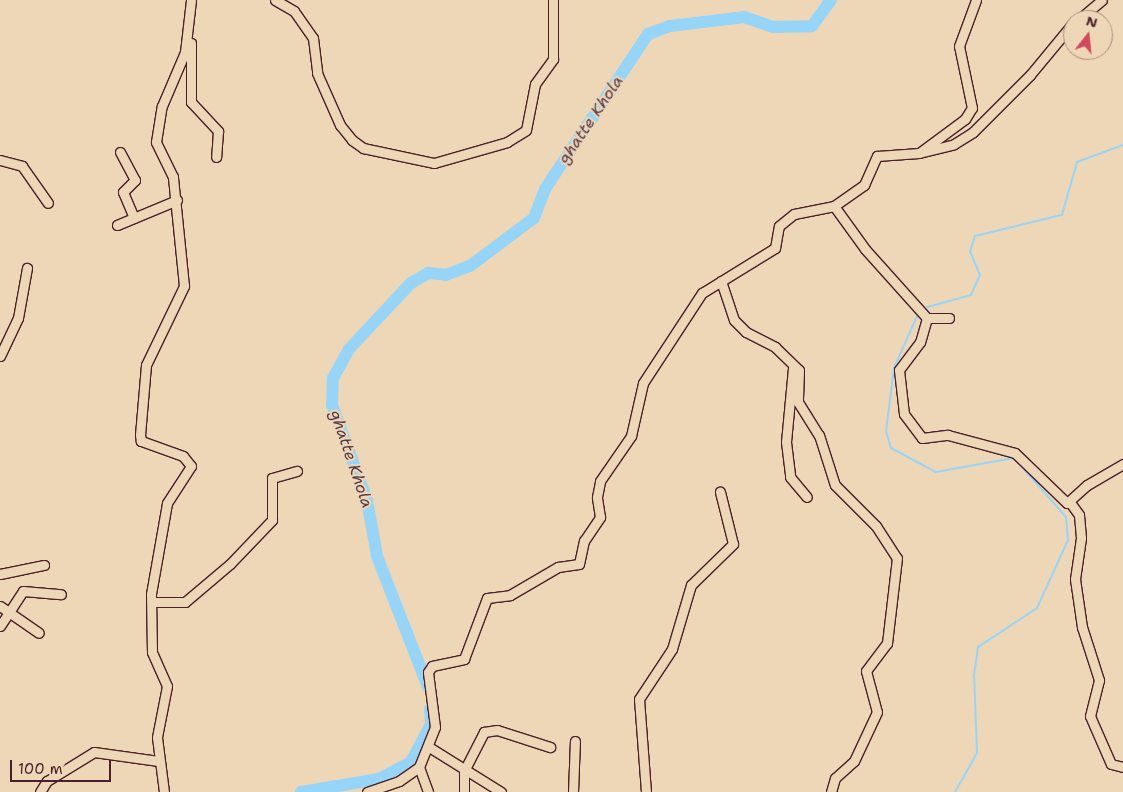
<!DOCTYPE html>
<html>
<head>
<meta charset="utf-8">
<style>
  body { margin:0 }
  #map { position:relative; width:1123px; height:792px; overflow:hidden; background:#eed7b6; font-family:"Shantell Sans",sans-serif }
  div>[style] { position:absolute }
  .stream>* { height:2px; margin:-1px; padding:0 1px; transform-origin:1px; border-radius:1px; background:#97d5f8 }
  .river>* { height:12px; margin:-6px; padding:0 6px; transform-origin:6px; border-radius:6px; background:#97d5f8 }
  .roads { filter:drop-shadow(1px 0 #4a1f2b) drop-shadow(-1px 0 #4a1f2b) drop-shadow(0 1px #4a1f2b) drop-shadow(0 -1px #4a1f2b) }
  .minor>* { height:9px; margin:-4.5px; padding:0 4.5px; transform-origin:4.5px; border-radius:4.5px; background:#eed7b6 }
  span { translate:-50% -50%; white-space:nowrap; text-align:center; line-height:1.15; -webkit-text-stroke:4px #eed7b6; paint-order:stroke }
  .water-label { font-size:16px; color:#563a4a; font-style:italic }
  .north { position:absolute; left:1063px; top:10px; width:50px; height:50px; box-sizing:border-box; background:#eed7b6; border:1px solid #ac8d7e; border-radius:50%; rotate:16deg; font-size:14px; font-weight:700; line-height:20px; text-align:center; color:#4a1f2b }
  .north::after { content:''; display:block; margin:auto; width:18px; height:22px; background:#d1495b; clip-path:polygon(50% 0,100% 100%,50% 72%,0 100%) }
  .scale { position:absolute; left:10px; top:760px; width:101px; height:22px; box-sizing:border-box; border:2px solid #4a1f2b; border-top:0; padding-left:6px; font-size:15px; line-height:18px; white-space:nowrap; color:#4a1f2b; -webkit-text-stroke:4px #eed7b6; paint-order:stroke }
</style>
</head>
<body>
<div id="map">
  <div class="stream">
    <i style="left:924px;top:308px;width:49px;rotate:-15.5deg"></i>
    <i style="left:971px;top:295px;width:22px;rotate:-66deg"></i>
    <i style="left:980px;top:275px;width:25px;rotate:-113deg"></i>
    <i style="left:970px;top:252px;width:17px;rotate:-73deg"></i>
    <i style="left:975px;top:236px;width:89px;rotate:-13.6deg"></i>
    <i style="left:1062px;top:215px;width:55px;rotate:-74.2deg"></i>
    <i style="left:1077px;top:162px;width:49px;rotate:-20.3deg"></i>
    <i style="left:918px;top:314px;width:59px;rotate:114deg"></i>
    <i style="left:894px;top:368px;width:64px;rotate:97.2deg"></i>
    <i style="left:886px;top:431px;width:18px;rotate:74deg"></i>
    <i style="left:891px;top:448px;width:51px;rotate:28.1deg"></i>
    <i style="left:936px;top:472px;width:79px;rotate:-10.2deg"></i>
    <i style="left:1014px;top:458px;width:79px;rotate:48.6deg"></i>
    <i style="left:1066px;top:517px;width:23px;rotate:85deg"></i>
    <i style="left:1068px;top:540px;width:75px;rotate:114.5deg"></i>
    <i style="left:1037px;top:608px;width:71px;rotate:146.5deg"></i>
    <i style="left:978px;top:647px;width:27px;rotate:98deg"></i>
    <i style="left:974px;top:674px;width:79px;rotate:87.8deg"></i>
    <i style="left:977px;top:753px;width:45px;rotate:119.4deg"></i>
  </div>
  <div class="river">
    <i style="left:428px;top:687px;width:141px;rotate:-111.3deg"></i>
    <i style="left:377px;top:556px;width:57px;rotate:-100.1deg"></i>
    <i style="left:367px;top:500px;width:101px;rotate:-110.2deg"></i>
    <i style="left:332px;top:405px;width:27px;rotate:-88deg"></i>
    <i style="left:333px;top:378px;width:33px;rotate:-61deg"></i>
    <i style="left:349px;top:349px;width:91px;rotate:-46.8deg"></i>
    <i style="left:411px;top:283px;width:20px;rotate:-30deg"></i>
    <i style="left:428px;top:273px;width:18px;rotate:6deg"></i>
    <i style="left:446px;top:275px;width:26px;rotate:-21deg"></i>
    <i style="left:470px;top:266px;width:80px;rotate:-36.9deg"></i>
    <i style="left:534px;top:218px;width:31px;rotate:-69deg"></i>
    <i style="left:545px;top:189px;width:186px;rotate:-56.4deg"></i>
    <i style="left:648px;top:34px;width:23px;rotate:-20deg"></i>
    <i style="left:670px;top:26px;width:75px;rotate:-6.9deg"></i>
    <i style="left:744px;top:17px;width:31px;rotate:19deg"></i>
    <i style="left:773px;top:27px;width:39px;rotate:-1deg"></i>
    <i style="left:812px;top:26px;width:32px;rotate:-54deg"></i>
    <i style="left:301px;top:792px;width:79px;rotate:-9.5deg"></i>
    <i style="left:379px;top:779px;width:36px;rotate:-28deg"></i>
    <i style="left:411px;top:762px;width:43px;rotate:-62.2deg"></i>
    <i style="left:431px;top:724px;width:15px;rotate:-94deg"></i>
  </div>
  <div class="roads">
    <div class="minor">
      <i style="left:275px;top:0;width:22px;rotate:30deg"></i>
      <i style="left:294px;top:11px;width:33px;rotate:55deg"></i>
      <i style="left:313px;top:38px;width:35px;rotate:83deg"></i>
      <i style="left:317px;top:73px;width:57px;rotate:66.1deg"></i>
      <i style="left:340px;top:125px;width:19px;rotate:51deg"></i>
      <i style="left:352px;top:140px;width:14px;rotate:36deg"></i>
      <i style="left:363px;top:148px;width:73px;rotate:11.9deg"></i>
      <i style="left:434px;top:163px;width:76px;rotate:-16deg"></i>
      <i style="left:507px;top:142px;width:22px;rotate:-32deg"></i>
      <i style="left:526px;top:130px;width:47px;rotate:-78.9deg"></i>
      <i style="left:535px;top:84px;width:31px;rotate:-54deg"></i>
      <i style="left:553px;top:59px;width:59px;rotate:-90deg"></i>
      <i style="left:1078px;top:20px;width:31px;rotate:-40deg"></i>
      <i style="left:191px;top:43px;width:59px;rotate:90deg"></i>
      <i style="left:191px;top:102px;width:40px;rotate:47deg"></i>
      <i style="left:218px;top:131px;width:26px;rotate:94deg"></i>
      <i style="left:120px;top:152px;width:32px;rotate:62deg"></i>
      <i style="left:135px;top:180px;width:17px;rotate:135deg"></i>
      <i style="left:123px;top:192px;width:28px;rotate:67deg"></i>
      <i style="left:919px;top:153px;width:57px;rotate:-36.5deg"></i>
      <i style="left:965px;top:119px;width:13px;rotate:-58deg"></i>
      <i style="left:972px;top:108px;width:63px;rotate:-101.8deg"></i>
      <i style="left:959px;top:46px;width:49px;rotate:-69.7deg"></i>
      <i style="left:0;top:160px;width:23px;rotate:15deg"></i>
      <i style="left:22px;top:166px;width:45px;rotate:54.9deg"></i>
      <i style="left:834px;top:206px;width:53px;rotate:54.2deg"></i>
      <i style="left:865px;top:249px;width:93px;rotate:48.1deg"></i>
      <i style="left:927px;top:318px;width:22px"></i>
      <i style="left:117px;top:225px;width:65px;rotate:-22.6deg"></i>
      <i style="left:721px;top:281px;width:41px;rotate:71.6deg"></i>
      <i style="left:734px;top:320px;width:17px;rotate:45deg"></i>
      <i style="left:746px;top:332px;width:33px;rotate:27deg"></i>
      <i style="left:775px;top:347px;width:33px;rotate:44deg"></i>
      <i style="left:799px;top:370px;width:32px;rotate:92deg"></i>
      <i style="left:798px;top:402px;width:39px;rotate:58deg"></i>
      <i style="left:819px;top:435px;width:52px;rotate:72.3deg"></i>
      <i style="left:835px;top:485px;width:58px;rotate:45deg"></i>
      <i style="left:876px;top:526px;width:38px;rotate:57deg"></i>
      <i style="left:897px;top:558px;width:86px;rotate:96.7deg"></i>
      <i style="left:887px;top:643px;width:35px;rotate:127deg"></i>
      <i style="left:866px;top:671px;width:42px;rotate:75deg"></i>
      <i style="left:877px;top:712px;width:54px;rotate:115.1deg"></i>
      <i style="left:854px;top:761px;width:25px;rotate:138deg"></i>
      <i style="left:835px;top:778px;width:15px;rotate:106deg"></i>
      <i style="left:927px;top:318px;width:25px;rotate:106deg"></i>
      <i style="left:920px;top:342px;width:35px;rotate:127deg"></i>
      <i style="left:899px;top:370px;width:44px;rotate:83.5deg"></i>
      <i style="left:904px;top:414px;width:30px;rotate:53deg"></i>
      <i style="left:922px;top:438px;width:26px;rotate:-7deg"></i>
      <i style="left:948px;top:435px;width:69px;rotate:15deg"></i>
      <i style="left:1015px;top:453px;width:72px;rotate:43.9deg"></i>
      <i style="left:1067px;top:503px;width:27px;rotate:-42deg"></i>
      <i style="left:1087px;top:485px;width:42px;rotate:-30.3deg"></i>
      <i style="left:0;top:356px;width:42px;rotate:-64.7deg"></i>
      <i style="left:18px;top:318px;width:51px;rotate:-79.8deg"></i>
      <i style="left:793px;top:368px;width:74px;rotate:95.4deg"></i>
      <i style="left:786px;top:442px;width:35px;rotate:83deg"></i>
      <i style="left:790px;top:477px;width:26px;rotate:50deg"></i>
      <i style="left:1069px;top:501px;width:17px;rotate:54deg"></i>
      <i style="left:1079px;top:515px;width:23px;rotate:85deg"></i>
      <i style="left:1081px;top:538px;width:41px;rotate:98.3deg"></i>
      <i style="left:1075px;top:579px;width:49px;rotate:81.7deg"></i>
      <i style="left:1082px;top:627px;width:56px;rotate:72.2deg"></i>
      <i style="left:1099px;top:680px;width:37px;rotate:104deg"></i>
      <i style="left:1090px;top:716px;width:52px;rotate:66.4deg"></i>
      <i style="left:1111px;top:764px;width:12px;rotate:14deg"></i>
      <i style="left:0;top:574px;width:45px;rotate:-11.6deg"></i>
      <i style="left:152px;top:602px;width:33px"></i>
      <i style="left:185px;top:602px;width:59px;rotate:-40.2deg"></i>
      <i style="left:230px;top:564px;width:61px;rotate:-46.3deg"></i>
      <i style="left:272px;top:520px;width:42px;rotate:-90deg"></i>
      <i style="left:272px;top:478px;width:26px;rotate:-16deg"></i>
      <i style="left:0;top:606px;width:47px;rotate:34.7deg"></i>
      <i style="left:0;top:626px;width:42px;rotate:-56.7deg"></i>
      <i style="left:23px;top:591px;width:38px;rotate:5deg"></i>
      <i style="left:429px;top:747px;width:85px;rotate:32deg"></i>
      <i style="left:419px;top:767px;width:27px;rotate:70deg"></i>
      <i style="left:40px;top:792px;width:13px;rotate:-58deg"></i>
      <i style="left:47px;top:781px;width:55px;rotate:-31.7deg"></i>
      <i style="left:94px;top:752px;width:65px;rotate:8deg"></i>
      <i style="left:164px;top:792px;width:55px;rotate:-97.3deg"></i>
      <i style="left:157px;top:737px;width:52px;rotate:-78.9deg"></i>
      <i style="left:167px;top:686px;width:37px;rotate:-114deg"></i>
      <i style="left:152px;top:652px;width:58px;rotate:-91deg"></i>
      <i style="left:151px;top:594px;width:92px;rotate:-80deg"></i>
      <i style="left:167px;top:503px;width:44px;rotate:-57deg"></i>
      <i style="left:191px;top:466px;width:13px;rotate:-129deg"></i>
      <i style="left:183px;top:456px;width:45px;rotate:-160.3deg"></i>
      <i style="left:141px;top:441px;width:6px;rotate:-99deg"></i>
      <i style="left:140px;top:435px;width:70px;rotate:-85.1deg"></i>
      <i style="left:146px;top:365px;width:88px;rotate:-64.3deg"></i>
      <i style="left:184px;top:286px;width:110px;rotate:-95.8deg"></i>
      <i style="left:173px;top:177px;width:39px;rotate:-116deg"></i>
      <i style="left:156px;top:142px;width:36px;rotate:-81deg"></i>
      <i style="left:162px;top:106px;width:59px;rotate:-66.9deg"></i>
      <i style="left:185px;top:52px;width:52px;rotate:-83.4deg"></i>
      <i style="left:367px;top:792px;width:34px;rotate:-19deg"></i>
      <i style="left:399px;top:781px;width:24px;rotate:-35deg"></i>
      <i style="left:419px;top:767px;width:43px;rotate:-68.2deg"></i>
      <i style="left:435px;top:727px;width:55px;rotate:-97.3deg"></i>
      <i style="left:428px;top:672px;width:7px;rotate:-56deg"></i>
      <i style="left:432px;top:666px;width:33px;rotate:-12deg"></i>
      <i style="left:464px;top:659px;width:65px;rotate:-69.3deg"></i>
      <i style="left:487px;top:598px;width:23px;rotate:-7deg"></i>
      <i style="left:510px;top:595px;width:56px;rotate:-30.3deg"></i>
      <i style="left:558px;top:567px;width:21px;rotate:-8deg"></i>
      <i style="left:579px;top:564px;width:24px;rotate:-78deg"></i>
      <i style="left:584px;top:541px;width:29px;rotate:-56deg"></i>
      <i style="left:600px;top:517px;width:20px;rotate:-99deg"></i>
      <i style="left:597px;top:497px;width:16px;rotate:-79deg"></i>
      <i style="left:600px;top:481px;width:55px;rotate:-55.4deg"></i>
      <i style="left:631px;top:436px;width:54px;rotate:-77.2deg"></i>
      <i style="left:643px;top:383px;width:108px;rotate:-56.8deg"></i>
      <i style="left:702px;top:293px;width:86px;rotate:-31.7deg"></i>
      <i style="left:775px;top:248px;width:22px;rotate:-80deg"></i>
      <i style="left:779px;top:226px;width:19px;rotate:-39deg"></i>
      <i style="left:794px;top:214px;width:41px;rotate:-11.3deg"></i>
      <i style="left:834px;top:206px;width:37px;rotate:-35deg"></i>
      <i style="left:864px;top:185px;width:32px;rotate:-66deg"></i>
      <i style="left:877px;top:156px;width:42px;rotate:-4.1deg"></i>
      <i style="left:919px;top:153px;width:36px;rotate:-14deg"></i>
      <i style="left:954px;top:144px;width:22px;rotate:-32deg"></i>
      <i style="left:973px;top:132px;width:81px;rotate:-45deg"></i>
      <i style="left:1030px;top:75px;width:67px;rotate:-50.4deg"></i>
      <i style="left:464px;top:792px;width:21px;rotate:-90deg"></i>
      <i style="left:464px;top:771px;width:44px;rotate:-62.9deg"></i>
      <i style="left:484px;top:732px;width:13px;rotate:-9deg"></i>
      <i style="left:497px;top:730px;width:56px;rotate:17.8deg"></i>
      <i style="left:573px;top:792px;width:51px;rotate:-87.8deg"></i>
      <i style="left:646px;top:792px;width:93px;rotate:-94.3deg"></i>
      <i style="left:639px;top:699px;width:60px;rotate:-56.6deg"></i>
      <i style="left:672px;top:649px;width:67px;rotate:-73.5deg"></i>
      <i style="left:691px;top:585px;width:59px;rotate:-44.3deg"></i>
      <i style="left:733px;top:544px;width:54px;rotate:-104deg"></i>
    </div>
  </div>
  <div class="water-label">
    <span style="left:591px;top:120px;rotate:-56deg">ghatte Khola</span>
    <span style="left:351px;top:459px;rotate:71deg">ghatte Khola</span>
  </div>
  <div class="north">N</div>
  <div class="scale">100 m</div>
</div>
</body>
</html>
